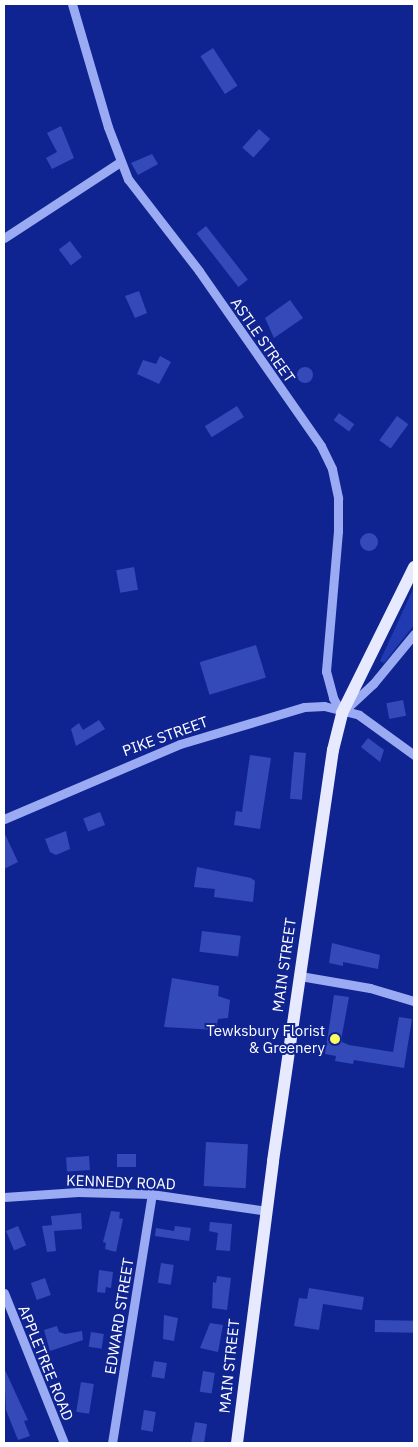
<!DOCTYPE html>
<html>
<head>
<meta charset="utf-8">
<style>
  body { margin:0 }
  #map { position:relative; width:418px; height:1447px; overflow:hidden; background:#102491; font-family:"IBM Plex Sans",sans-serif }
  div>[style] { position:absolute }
  .green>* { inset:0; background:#213ab1 }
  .building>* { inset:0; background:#344ab9; transform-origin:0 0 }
  .round { border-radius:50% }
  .minor>* { height:9px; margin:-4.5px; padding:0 4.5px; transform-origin:4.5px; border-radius:4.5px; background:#9babf3 }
  .major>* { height:12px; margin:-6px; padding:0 6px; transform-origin:6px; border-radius:6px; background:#e7eaff }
  .dots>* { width:14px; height:14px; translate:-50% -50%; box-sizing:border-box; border:2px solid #102491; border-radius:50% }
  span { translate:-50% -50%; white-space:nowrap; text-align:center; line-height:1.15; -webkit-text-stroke:4px #102491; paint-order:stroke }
  .street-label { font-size:15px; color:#fff }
  .poi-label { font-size:15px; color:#fff }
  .right { translate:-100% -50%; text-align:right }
  .frame { position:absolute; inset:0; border:5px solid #fff; pointer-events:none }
</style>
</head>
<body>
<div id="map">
  <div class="green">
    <i style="clip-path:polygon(414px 587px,414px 625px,384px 663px,380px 661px)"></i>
  </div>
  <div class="building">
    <i style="left:213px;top:48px;width:45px;height:15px;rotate:57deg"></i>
    <i style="clip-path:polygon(61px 126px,74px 158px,52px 169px,46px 158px,57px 152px,47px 133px)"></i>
    <i style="left:259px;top:129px;width:15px;height:25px;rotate:42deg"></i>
    <i style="clip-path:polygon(152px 154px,158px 164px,138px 175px,131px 163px)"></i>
    <i style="left:206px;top:226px;width:68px;height:12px;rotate:52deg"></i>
    <i style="left:70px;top:241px;width:20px;height:14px;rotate:53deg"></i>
    <i style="clip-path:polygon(139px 291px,147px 313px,135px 318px,125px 296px)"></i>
    <i style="clip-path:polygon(290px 300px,303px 318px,274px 338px,265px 318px)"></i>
    <i style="clip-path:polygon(160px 356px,171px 362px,159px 384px,137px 374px,143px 360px,156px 364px)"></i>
    <i class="round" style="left:297px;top:367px;width:16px;height:16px"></i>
    <i style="left:237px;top:406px;width:13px;height:38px;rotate:58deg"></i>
    <i style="left:339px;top:413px;width:19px;height:9px;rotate:36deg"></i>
    <i style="left:397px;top:416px;width:14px;height:30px;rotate:36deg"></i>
    <i class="round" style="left:360px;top:533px;width:18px;height:18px"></i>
    <i style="left:134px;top:567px;width:23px;height:18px;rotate:80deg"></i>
    <i style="left:256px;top:645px;width:34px;height:59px;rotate:73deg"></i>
    <i style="left:403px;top:700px;width:16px;height:17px;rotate:79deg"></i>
    <i style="clip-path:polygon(99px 720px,105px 729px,76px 746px,71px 729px,79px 723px,83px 730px)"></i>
    <i style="clip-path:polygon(368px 738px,384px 750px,380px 762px,361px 747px)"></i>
    <i style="left:294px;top:752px;width:12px;height:47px;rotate:5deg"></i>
    <i style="clip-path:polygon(250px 755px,271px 758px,260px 829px,234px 825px,236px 811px,242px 812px)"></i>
    <i style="left:100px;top:812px;width:14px;height:18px;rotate:69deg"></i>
    <i style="clip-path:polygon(66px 831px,70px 849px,56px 855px,50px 852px,45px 839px)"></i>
    <i style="clip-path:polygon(4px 832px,18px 862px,4px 869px)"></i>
    <i style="clip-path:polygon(197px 867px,251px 878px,255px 881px,253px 902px,214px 897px,215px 889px,194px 887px)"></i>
    <i style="left:202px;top:931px;width:39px;height:21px;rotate:7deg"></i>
    <i style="clip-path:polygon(332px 943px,380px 955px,378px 969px,343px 962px,343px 966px,329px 963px)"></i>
    <i style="clip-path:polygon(172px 978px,219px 986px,218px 996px,230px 1000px,228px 1018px,218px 1019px,216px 1030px,164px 1027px)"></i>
    <i style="clip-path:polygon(334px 995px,349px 997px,342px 1035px,342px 1042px,349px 1045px,393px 1052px,399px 1017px,412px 1019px,404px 1068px,354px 1060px,353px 1064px,335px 1061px,336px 1056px,325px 1054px)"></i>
    <i style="left:206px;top:1142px;width:42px;height:44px;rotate:3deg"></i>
    <i style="left:117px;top:1154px;width:19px;height:13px"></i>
    <i style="left:89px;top:1156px;width:14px;height:23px;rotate:86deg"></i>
    <i style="clip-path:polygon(111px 1211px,120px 1212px,119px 1218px,123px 1219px,116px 1252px,105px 1249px,106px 1243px,103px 1242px)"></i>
    <i style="clip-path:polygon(81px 1213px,82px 1229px,54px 1231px,56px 1251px,47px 1252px,42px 1226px,52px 1225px,51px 1216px)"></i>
    <i style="clip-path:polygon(210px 1222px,232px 1224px,230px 1251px,216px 1250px,218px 1233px,209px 1231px)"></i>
    <i style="left:18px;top:1226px;width:21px;height:13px;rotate:67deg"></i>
    <i style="clip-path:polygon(175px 1226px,191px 1228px,189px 1241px,155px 1236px,156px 1228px,174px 1231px)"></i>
    <i style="left:161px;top:1263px;width:13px;height:20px;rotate:9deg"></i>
    <i style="clip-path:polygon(99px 1270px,113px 1272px,111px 1288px,106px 1287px,105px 1293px,97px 1292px)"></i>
    <i style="clip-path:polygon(217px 1276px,231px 1278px,227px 1310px,212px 1308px,213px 1282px,216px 1283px)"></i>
    <i style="left:45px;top:1278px;width:18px;height:15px;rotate:71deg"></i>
    <i style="clip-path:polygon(309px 1288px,364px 1297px,362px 1310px,323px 1304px,319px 1330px,294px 1326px,299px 1298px,307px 1299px)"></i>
    <i style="clip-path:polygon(164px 1315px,178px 1318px,174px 1341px,163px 1339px)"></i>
    <i style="left:375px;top:1320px;width:39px;height:12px;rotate:1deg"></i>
    <i style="clip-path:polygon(210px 1323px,223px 1325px,218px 1352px,200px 1348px)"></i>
    <i style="clip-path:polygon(57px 1326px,59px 1332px,65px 1334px,82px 1331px,83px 1340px,50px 1351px,44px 1330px)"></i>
    <i style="left:91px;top:1332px;width:13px;height:15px;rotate:9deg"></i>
    <i style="left:154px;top:1361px;width:13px;height:16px;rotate:9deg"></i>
    <i style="clip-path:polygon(4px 1368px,28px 1420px,24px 1421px,30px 1436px,18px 1440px,6px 1410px)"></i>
    <i style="left:203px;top:1371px;width:12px;height:21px;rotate:9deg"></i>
    <i style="left:81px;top:1382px;width:13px;height:30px;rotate:9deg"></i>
    <i style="left:144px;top:1410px;width:12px;height:20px;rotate:9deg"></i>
    <i style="clip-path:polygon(195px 1422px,207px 1424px,204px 1443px,191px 1443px)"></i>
  </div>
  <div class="minor">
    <i style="left:72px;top:4px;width:128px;rotate:73.7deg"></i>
    <i style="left:108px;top:127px;width:56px;rotate:69deg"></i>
    <i style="left:128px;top:179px;width:116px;rotate:52.3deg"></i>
    <i style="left:199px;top:271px;width:213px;rotate:55.1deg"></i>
    <i style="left:321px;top:446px;width:25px;rotate:64deg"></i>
    <i style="left:332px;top:469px;width:30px;rotate:78deg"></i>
    <i style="left:338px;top:498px;width:33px;rotate:90deg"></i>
    <i style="left:338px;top:531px;width:141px;rotate:94.9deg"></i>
    <i style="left:326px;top:671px;width:28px;rotate:75deg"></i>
    <i style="left:333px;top:698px;width:17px;rotate:59deg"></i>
    <i style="left:4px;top:238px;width:139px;rotate:-33.2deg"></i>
    <i style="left:346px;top:709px;width:37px;rotate:-43deg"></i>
    <i style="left:373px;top:684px;width:65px;rotate:-50.6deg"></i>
    <i style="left:4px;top:819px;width:191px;rotate:-23.1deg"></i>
    <i style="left:180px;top:744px;width:129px;rotate:-16.6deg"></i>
    <i style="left:304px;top:707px;width:20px;rotate:-3deg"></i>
    <i style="left:324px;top:706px;width:36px;rotate:14deg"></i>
    <i style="left:359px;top:715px;width:68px;rotate:36deg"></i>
    <i style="left:300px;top:976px;width:71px;rotate:9.7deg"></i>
    <i style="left:370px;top:988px;width:46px;rotate:16.5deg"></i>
    <i style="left:4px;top:1197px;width:74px;rotate:-3.9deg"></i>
    <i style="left:78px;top:1192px;width:73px;rotate:1.6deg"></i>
    <i style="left:151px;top:1194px;width:117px;rotate:8.3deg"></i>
    <i style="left:4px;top:1293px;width:162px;rotate:68.2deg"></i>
    <i style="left:112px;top:1443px;width:252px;rotate:-80.9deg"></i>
  </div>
  <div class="major">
    <i style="left:237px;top:1443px;width:284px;rotate:-82.7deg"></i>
    <i style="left:273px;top:1161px;width:415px;rotate:-81.7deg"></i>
    <i style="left:333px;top:750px;width:38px;rotate:-76deg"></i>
    <i style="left:342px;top:713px;width:163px;rotate:-63.7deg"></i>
  </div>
  <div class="dots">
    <i style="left:335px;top:1039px;background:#fffd5d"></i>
  </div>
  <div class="street-label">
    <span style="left:263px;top:340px;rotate:55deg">ASTLE STREET</span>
    <span style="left:165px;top:736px;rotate:-20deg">PIKE STREET</span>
    <span style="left:284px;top:965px;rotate:-82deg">MAIN STREET</span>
    <span style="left:121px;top:1182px;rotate:2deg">KENNEDY ROAD</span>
    <span style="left:119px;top:1316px;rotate:-81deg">EDWARD STREET</span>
    <span style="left:46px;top:1363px;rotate:68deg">APPLETREE ROAD</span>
    <span style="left:229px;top:1366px;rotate:-84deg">MAIN STREET</span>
  </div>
  <div class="poi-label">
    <span class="right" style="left:325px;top:1039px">Tewksbury Florist<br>&amp; Greenery</span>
  </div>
  <div class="frame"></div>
</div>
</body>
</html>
